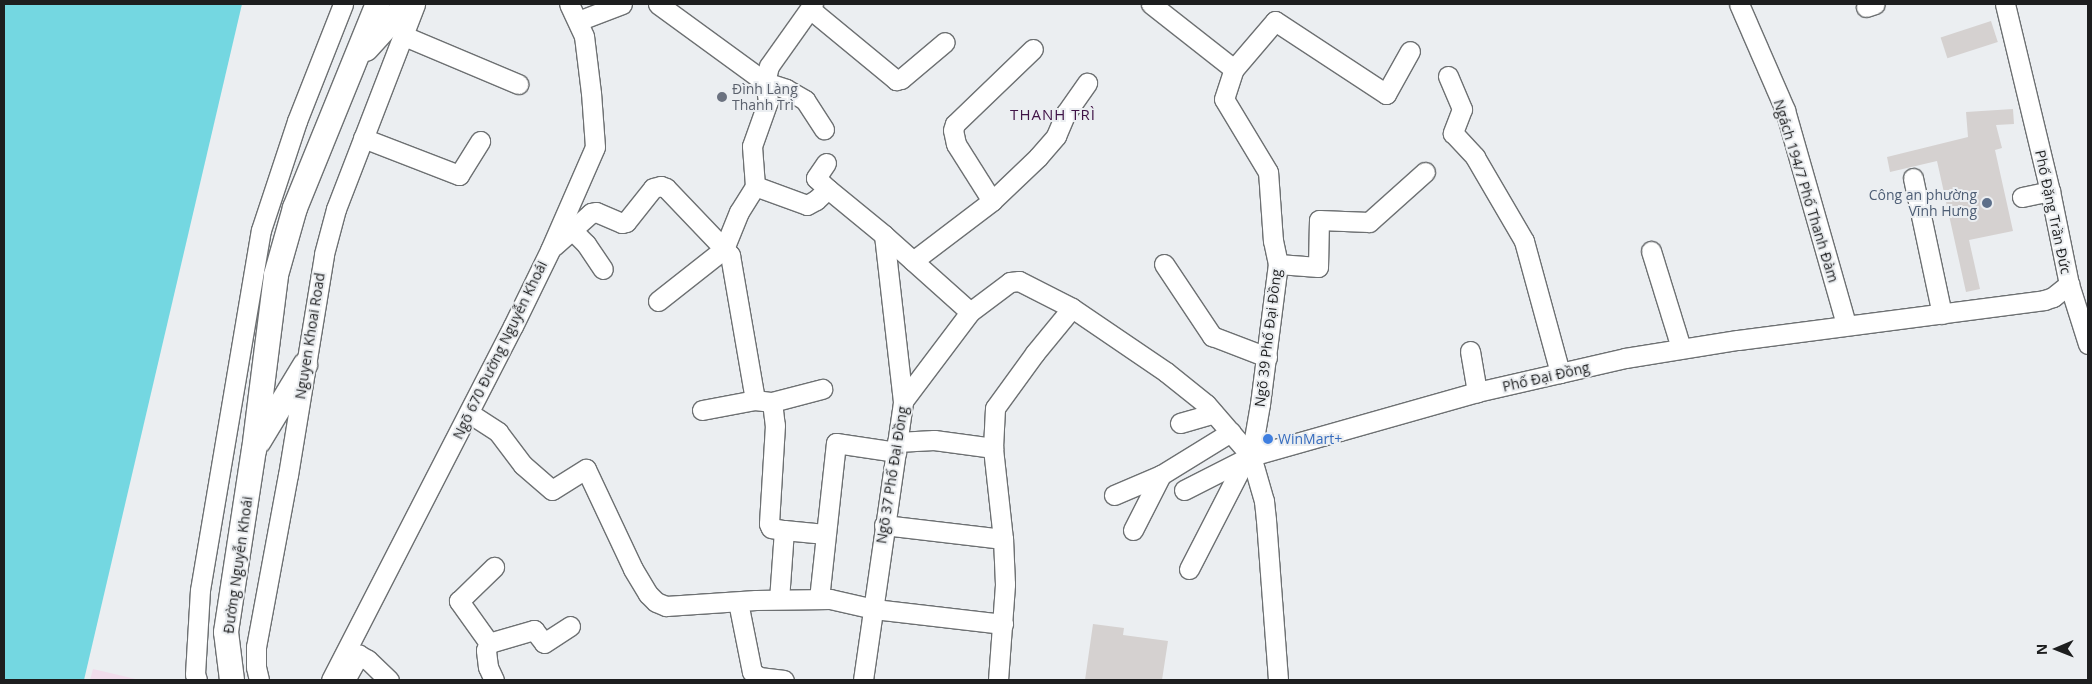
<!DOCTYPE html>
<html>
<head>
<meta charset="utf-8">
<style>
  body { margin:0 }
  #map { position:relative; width:2092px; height:684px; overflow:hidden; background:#ebeef1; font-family:"Open Sans",sans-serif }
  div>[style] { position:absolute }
  .industrial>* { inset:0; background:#f1ddec }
  .water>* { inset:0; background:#74d7e1 }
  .building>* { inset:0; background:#d5d1d0; transform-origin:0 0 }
  .roads { filter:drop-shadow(1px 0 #6d7072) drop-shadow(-1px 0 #6d7072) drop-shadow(0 1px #6d7072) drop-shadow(0 -1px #6d7072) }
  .minor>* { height:19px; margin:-9.5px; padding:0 9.5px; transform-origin:9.5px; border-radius:9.5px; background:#fff }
  .major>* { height:24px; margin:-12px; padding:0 12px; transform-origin:12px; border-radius:12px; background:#fff }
  .dots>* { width:14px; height:14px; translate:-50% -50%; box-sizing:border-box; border:2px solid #ebeef1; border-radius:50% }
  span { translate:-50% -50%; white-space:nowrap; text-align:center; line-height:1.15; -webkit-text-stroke:4px #ebeef1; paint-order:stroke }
  .worship-label { font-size:14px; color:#5b616d }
  .left { translate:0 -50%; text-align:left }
  .street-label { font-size:14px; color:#1d1e1f }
  .service-label { font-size:14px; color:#4e5e75 }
  .right { translate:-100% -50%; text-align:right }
  .shop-label { font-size:14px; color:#366cbe }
  .neighbourhood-label { font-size:15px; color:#401346; letter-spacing:1px }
  .frame { position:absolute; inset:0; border:5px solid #1d1e1f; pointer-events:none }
  .north { position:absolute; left:2032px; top:624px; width:50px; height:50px; -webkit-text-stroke:4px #ebeef1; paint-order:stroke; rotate:269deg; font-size:14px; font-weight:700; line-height:20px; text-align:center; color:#1d1e1f }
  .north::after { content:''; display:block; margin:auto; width:18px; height:22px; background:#1d1e1f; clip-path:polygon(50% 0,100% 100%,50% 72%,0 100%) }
</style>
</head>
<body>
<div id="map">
  <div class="industrial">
    <i style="clip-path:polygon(93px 669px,140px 680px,90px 680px)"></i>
  </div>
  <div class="water">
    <i style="clip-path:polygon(4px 4px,242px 4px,84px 680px,4px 680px)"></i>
  </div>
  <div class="building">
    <i style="left:1991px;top:21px;width:22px;height:53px;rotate:72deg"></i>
    <i style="clip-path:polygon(2013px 109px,2014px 124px,1996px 125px,2002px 148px,1995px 150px,2013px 231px,1969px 240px,1980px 289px,1966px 292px,1937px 161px,1890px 172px,1887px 157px,1968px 137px,1966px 112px)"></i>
    <i style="clip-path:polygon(1093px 624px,1124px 628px,1123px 635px,1168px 641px,1162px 680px,1085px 680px)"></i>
  </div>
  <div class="roads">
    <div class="minor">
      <i style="left:658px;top:4px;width:132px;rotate:36.1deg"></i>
      <i style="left:765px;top:82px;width:22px;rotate:18deg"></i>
      <i style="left:786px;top:89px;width:22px;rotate:30deg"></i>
      <i style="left:805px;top:100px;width:35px;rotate:57deg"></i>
      <i style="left:1151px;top:4px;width:105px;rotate:38.1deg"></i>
      <i style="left:1739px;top:4px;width:116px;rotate:66.5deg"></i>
      <i style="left:1785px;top:110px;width:223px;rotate:74.1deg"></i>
      <i style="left:2005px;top:4px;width:192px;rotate:76.5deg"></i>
      <i style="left:2050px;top:191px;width:95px;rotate:78.5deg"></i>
      <i style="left:2069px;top:284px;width:63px;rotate:72.4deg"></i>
      <i style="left:1866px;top:7px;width:9px;rotate:-18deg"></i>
      <i style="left:810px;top:9px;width:112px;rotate:39.5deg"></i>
      <i style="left:896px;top:80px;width:5px;rotate:-11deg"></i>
      <i style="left:901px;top:79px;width:57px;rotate:-40.1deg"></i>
      <i style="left:578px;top:21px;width:47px;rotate:-21.1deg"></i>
      <i style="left:404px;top:36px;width:124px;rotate:22.8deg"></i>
      <i style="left:1448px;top:76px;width:36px;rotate:67deg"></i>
      <i style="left:1462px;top:109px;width:26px;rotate:111deg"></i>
      <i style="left:1453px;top:133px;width:33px;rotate:47deg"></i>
      <i style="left:1475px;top:157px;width:97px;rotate:59.7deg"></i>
      <i style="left:1524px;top:241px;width:137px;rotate:74.7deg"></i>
      <i style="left:363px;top:138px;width:103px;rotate:21.1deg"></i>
      <i style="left:459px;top:175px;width:40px;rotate:-58deg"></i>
      <i style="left:826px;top:163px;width:18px;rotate:124deg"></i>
      <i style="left:816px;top:178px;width:16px;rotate:43deg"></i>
      <i style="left:1913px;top:178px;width:139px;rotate:78deg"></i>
      <i style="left:755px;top:186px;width:55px;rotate:20.1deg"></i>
      <i style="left:807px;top:205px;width:10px;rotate:-29deg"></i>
      <i style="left:816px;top:200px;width:16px;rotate:-43deg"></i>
      <i style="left:828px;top:189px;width:72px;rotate:39.4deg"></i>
      <i style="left:884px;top:235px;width:115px;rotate:41.8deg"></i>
      <i style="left:2022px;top:197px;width:29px;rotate:-12deg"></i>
      <i style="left:992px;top:201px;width:67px;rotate:-122.3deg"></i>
      <i style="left:956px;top:144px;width:14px;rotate:-102deg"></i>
      <i style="left:953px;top:130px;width:6px;rotate:-72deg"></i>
      <i style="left:955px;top:124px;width:108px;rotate:-43.9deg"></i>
      <i style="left:572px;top:230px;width:20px;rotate:45deg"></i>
      <i style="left:586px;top:244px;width:30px;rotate:56deg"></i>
      <i style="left:884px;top:235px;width:167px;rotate:83.5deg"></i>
      <i style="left:554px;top:246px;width:50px;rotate:-41.7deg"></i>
      <i style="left:591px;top:213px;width:5px;rotate:-11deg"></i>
      <i style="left:596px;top:212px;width:28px;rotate:23deg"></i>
      <i style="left:622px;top:223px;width:4px;rotate:-14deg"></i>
      <i style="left:626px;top:222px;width:43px;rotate:-51.5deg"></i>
      <i style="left:653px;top:188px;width:8px;rotate:-14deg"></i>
      <i style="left:661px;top:186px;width:5px;rotate:22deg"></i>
      <i style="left:666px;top:188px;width:93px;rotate:46.3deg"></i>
      <i style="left:730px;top:255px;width:147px;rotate:80.2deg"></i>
      <i style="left:755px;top:400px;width:17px;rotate:7deg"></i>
      <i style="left:772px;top:402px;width:23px;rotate:83deg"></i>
      <i style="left:775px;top:425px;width:99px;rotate:93.5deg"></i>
      <i style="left:769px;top:524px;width:4px;rotate:63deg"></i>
      <i style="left:771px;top:528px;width:13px;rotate:9deg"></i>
      <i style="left:784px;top:530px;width:69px;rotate:94.1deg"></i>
      <i style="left:1651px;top:251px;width:102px;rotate:72.8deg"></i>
      <i style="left:913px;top:261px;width:99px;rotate:-37.2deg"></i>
      <i style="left:992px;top:201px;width:64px;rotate:-43.7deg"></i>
      <i style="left:1038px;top:157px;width:28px;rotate:-49deg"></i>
      <i style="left:1056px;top:136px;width:25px;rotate:-67deg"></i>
      <i style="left:1066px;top:113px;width:37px;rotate:-55deg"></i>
      <i style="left:1164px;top:264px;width:87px;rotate:56.3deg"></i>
      <i style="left:1212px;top:336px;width:59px;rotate:20.9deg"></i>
      <i style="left:1278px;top:264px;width:40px;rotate:4.3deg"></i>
      <i style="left:1318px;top:267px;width:47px;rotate:-88.8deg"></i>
      <i style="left:1319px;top:220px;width:50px;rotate:2.3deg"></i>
      <i style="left:1369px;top:222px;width:75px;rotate:-41.8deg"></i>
      <i style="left:658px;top:301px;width:84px;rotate:-38.2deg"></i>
      <i style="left:724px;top:249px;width:40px;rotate:-68deg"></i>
      <i style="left:739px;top:212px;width:31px;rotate:-58deg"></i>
      <i style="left:755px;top:186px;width:40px;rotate:-94.3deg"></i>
      <i style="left:752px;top:146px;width:48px;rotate:-70.4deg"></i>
      <i style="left:768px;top:101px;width:19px;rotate:-99deg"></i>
      <i style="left:765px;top:82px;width:16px;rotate:-76deg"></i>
      <i style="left:769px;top:66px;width:76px;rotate:-54.6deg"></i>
      <i style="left:1470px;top:351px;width:42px;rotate:80.3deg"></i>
      <i style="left:772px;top:402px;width:52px;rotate:-14.6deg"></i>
      <i style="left:702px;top:410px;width:54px;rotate:-10.7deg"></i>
      <i style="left:469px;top:413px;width:35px;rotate:33deg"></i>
      <i style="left:498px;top:432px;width:41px;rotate:52.9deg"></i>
      <i style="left:523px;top:465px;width:38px;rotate:41deg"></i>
      <i style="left:552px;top:490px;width:40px;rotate:-32deg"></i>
      <i style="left:586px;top:469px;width:110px;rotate:64.8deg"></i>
      <i style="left:633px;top:569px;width:29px;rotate:59deg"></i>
      <i style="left:648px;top:594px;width:11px;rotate:45deg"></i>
      <i style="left:656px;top:602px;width:11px;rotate:22deg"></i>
      <i style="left:666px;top:606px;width:90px;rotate:-3.8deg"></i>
      <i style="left:756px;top:600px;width:74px;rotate:-0.8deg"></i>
      <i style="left:830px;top:599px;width:45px;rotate:12.8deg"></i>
      <i style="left:874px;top:609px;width:130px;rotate:6.6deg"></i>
      <i style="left:1180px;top:423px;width:35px;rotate:-16deg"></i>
      <i style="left:897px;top:442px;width:37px;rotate:-3deg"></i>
      <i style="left:934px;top:440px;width:60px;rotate:7.7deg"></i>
      <i style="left:1251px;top:456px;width:53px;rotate:-80.2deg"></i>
      <i style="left:1260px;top:404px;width:141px;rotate:-82.7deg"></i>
      <i style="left:1278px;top:264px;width:24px;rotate:-102deg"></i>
      <i style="left:1273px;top:241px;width:69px;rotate:-94.1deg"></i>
      <i style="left:1268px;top:172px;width:85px;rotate:-121.1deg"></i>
      <i style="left:1224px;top:99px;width:32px;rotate:-72deg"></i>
      <i style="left:1234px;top:69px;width:63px;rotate:-49.5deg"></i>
      <i style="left:1275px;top:21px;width:133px;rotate:33.3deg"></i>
      <i style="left:1386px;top:94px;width:49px;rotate:-60.8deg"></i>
      <i style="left:1184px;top:490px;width:75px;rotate:-26.9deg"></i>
      <i style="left:1251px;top:456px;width:235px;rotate:-15.8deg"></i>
      <i style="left:1477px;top:392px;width:85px;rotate:-12.9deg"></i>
      <i style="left:1560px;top:373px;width:67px;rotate:-13deg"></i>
      <i style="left:1625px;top:358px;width:114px;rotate:-9.1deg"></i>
      <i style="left:1738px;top:340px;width:309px;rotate:-7.4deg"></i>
      <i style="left:2044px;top:300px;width:9px;rotate:-18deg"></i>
      <i style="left:2053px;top:297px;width:21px;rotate:-39deg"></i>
      <i style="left:1114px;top:495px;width:51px;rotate:-23.1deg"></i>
      <i style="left:1161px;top:475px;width:82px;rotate:-31.6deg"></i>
      <i style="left:884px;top:525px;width:120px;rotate:6.7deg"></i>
      <i style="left:784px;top:530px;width:41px;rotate:5.6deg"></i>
      <i style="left:1133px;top:530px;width:62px;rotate:-63deg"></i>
      <i style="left:1189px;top:569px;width:125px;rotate:-62.8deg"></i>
      <i style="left:819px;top:599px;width:157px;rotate:-83.8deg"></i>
      <i style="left:836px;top:443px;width:61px;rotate:8.5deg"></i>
      <i style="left:738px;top:602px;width:71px;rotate:78.7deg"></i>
      <i style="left:752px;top:672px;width:9px;rotate:36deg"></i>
      <i style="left:759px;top:677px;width:25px;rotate:7deg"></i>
      <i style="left:489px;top:643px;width:52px;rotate:-125.5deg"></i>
      <i style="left:459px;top:601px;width:49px;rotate:-44.2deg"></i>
      <i style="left:197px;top:680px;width:6px;rotate:-108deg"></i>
      <i style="left:195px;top:674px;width:84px;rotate:-86.6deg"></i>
      <i style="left:200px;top:590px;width:365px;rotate:-80.4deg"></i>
      <i style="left:261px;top:230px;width:115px;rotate:-71.7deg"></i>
      <i style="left:297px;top:121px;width:126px;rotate:-68.5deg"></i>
      <i style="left:259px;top:680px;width:13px;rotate:-103deg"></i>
      <i style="left:256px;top:667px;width:20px;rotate:-90deg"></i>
      <i style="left:256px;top:647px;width:175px;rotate:-79.5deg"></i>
      <i style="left:288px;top:475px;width:224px;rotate:-80.7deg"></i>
      <i style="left:324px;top:254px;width:47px;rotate:-75.1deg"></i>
      <i style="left:336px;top:209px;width:220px;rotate:-68.9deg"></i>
      <i style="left:331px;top:680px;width:398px;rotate:-62.8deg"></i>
      <i style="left:513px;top:326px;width:85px;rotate:-64deg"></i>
      <i style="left:550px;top:250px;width:112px;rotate:-66.4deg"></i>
      <i style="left:595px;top:147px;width:54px;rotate:-94.2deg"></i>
      <i style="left:591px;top:93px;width:57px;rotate:-97deg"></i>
      <i style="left:584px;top:36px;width:35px;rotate:-115deg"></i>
      <i style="left:345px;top:680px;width:29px;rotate:-61deg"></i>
      <i style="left:359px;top:655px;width:10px;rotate:29deg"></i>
      <i style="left:368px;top:660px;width:29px;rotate:44deg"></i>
      <i style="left:494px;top:680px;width:14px;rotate:-115deg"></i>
      <i style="left:488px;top:667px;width:17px;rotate:-97deg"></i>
      <i style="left:486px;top:650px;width:8px;rotate:-67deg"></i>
      <i style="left:489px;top:643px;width:47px;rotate:-16.1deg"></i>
      <i style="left:534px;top:630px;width:16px;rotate:52deg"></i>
      <i style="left:544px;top:643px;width:31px;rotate:-33deg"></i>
      <i style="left:863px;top:680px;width:282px;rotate:-81.8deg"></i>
      <i style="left:903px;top:401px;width:111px;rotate:-53deg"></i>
      <i style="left:970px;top:312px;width:50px;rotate:-36.9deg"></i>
      <i style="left:1010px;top:282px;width:9px;rotate:-6deg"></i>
      <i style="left:1019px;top:281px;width:59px;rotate:27deg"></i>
      <i style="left:1072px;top:308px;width:114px;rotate:34.2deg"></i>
      <i style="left:1166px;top:372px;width:51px;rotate:38.7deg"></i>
      <i style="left:1206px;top:404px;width:69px;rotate:49.1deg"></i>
      <i style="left:1251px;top:456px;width:47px;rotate:73.9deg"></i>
      <i style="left:1264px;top:501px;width:19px;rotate:84deg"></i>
      <i style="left:1266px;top:520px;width:160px;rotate:85.7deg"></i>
      <i style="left:998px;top:680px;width:96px;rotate:-85.8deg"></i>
      <i style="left:1005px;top:584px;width:45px;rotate:-92.5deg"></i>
      <i style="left:1003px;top:539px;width:92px;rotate:-96.3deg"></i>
      <i style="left:993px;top:448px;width:40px;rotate:-87.1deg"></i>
      <i style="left:995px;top:408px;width:68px;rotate:-54deg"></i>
      <i style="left:1035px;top:353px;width:58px;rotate:-50.6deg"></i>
    </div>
    <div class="major">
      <i style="left:366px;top:49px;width:61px;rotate:-47.7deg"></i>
      <i style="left:259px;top:441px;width:89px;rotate:-58.8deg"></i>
      <i style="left:232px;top:680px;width:48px;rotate:-97.1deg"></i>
      <i style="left:226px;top:632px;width:184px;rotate:-81.3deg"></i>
      <i style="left:254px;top:450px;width:176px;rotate:-82.8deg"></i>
      <i style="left:276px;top:275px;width:70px;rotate:-74.2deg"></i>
      <i style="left:295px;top:208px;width:220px;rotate:-67.9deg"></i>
    </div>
  </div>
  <div class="dots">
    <i style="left:722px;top:97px;background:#6b7280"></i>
    <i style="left:1987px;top:203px;background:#5c6f8a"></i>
    <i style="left:1268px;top:439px;background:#3f7fe0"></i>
  </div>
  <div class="worship-label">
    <span class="left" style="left:732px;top:97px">Đình Làng<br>Thanh Trì</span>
  </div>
  <div class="street-label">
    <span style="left:1806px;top:191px;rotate:73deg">Ngách 194/7 Phố Thanh Đàm</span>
    <span style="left:2053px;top:212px;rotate:78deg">Phố Đặng Trần Đức</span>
    <span style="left:310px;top:336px;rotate:-81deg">Nguyen Khoai Road</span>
    <span style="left:1268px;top:338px;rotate:-83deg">Ngõ 39 Phố Đại Đồng</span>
    <span style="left:500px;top:350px;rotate:-64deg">Ngõ 670 Đường Nguyễn Khoái</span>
    <span style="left:1546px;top:377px;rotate:-13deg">Phố Đại Đồng</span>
    <span style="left:892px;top:475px;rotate:-81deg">Ngõ 37 Phố Đại Đồng</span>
    <span style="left:238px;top:565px;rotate:-82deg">Đường Nguyễn Khoái</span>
  </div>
  <div class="service-label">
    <span class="right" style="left:1977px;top:203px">Công an phường<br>Vĩnh Hưng</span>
  </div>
  <div class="shop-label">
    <span class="left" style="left:1278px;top:439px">WinMart+</span>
  </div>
  <div class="neighbourhood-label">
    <span style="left:1053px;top:115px">THANH TRÌ</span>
  </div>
  <div class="frame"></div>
  <div class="north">N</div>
</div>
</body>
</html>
